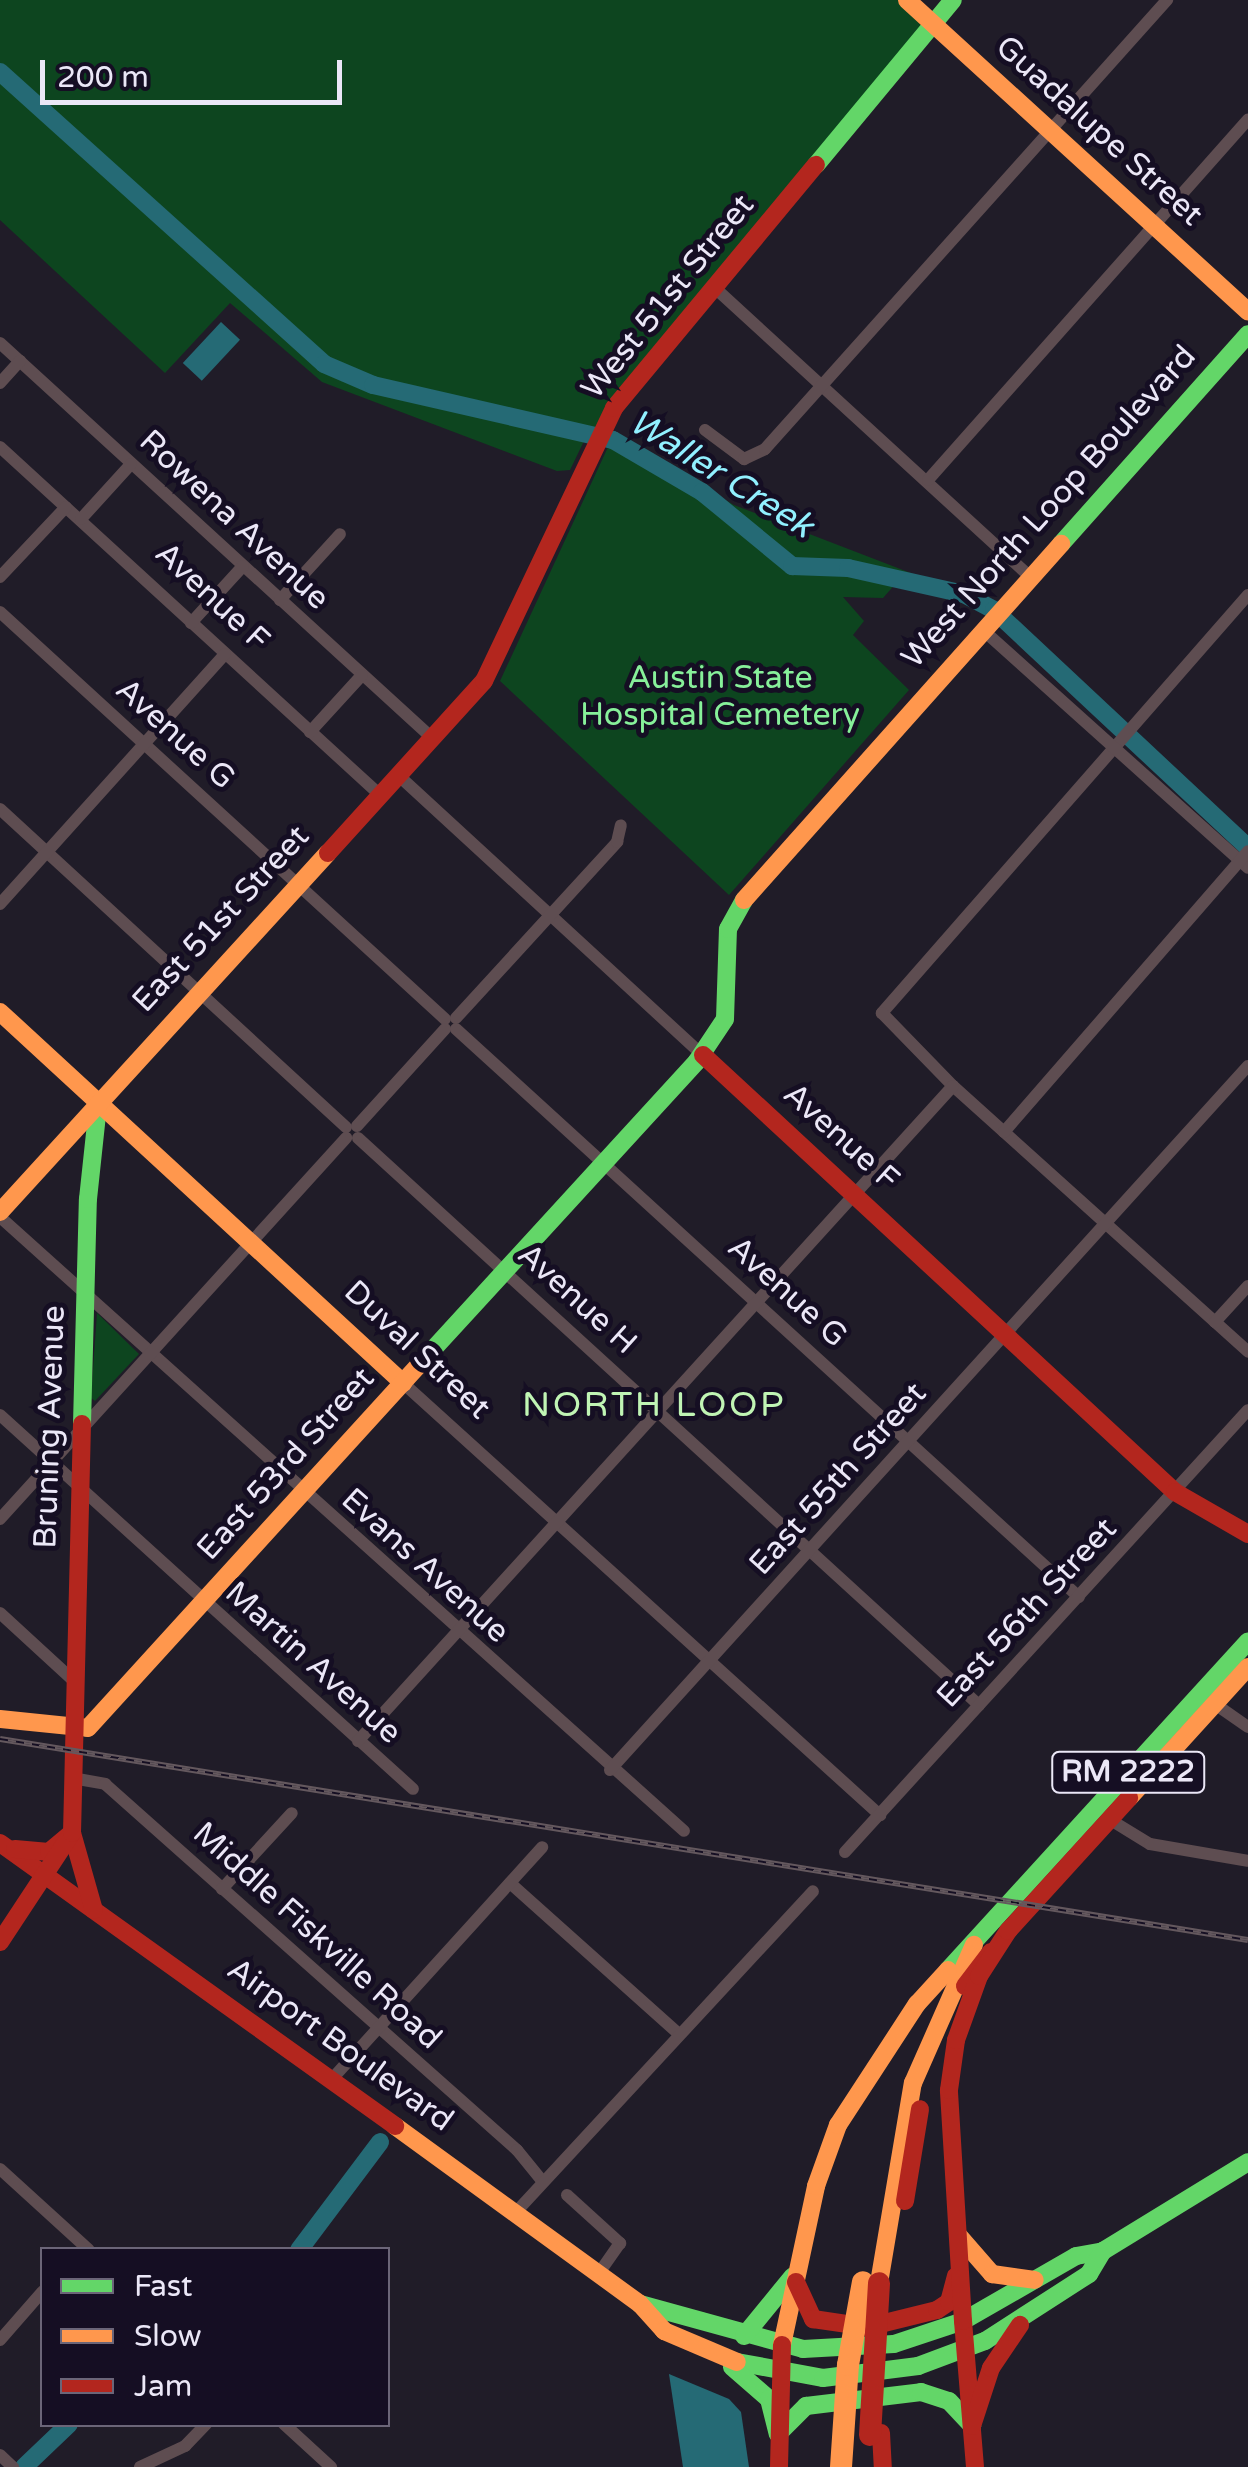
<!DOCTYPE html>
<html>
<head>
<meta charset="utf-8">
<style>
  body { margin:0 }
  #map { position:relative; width:1248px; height:2467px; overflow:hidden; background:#201c28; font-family:"Varela Round",sans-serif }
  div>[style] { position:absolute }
  .green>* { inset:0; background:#0d451f }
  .water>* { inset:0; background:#256a75; transform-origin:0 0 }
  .river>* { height:18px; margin:-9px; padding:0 9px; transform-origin:9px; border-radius:9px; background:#256a75 }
  .street>* { height:12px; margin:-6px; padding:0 6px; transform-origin:6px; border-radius:6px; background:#5e4d51 }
  .fast>* { height:18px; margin:-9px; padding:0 9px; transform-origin:9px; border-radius:9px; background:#63d668 }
  .slow>* { height:18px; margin:-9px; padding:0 9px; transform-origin:9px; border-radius:9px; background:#ff974d }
  .jam>* { height:18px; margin:-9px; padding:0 9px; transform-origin:9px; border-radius:9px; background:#b3261e }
  .rail>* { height:6px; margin-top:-3px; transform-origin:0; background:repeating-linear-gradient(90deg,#150e23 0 8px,#64585e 0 16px); box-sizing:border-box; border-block:2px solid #64585e }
  .slow-bridge>* { height:22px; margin:-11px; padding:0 11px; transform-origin:11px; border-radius:11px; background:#ff974d }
  .jam-bridge>* { height:22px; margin:-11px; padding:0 11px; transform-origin:11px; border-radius:11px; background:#b3261e }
  span { translate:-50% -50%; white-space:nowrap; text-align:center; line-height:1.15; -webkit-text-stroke:10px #150e23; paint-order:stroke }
  .shield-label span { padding:2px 8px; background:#150e23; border:2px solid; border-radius:8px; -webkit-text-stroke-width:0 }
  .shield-label { font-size:30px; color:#ebe7f7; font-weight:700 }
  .street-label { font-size:32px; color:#ebe7f7 }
  .park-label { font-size:32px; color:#87f09a }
  .water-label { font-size:35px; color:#91f0ff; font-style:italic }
  .neighbourhood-label { font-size:35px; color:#c0f4b4; letter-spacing:2.5px }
  .legend { position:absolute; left:40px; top:2247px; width:350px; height:180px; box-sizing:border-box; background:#150e23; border:2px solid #6b6578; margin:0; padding:12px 18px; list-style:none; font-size:30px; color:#ebe7f7 }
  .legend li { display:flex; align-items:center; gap:20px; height:50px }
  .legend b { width:50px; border:2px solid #6b6578 }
  .scale { position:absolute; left:40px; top:60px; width:302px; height:45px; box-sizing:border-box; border:5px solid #ebe7f7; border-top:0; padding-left:12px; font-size:30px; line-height:35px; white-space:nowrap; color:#ebe7f7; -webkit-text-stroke:8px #150e23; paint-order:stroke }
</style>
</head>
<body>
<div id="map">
  <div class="green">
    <i style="clip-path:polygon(0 0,907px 0,933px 24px,715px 288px,594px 449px,585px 439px,570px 470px,557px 471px,322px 382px,230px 303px,165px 373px,0 220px)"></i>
    <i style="clip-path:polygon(614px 434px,734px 505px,986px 602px,981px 608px,960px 595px,898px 581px,883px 598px,843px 597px,864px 621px,853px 635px,909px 690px,729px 895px,500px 681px)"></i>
    <i style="clip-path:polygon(97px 1313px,139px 1354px,95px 1401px,91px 1398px)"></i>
  </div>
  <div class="water">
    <i style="left:221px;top:322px;width:26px;height:56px;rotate:43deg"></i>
    <i style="clip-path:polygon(669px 2374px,729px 2399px,741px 2412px,749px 2467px,683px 2467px)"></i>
  </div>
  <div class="river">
    <i style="left:0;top:72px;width:436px;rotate:42deg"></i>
    <i style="left:324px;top:364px;width:53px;rotate:23.2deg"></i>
    <i style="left:373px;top:385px;width:246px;rotate:12.9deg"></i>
    <i style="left:613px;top:440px;width:103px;rotate:30.3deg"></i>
    <i style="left:702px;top:492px;width:117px;rotate:39.4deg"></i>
    <i style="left:792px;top:566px;width:56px;rotate:2deg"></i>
    <i style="left:848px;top:568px;width:119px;rotate:12.6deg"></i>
    <i style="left:964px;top:594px;width:34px;rotate:28deg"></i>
    <i style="left:994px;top:610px;width:348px;rotate:43.1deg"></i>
    <i style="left:299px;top:2250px;width:135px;rotate:-53.1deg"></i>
    <i style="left:24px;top:2467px;width:62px;rotate:-43.7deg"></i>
  </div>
  <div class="street">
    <i style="left:715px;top:288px;width:427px;rotate:42.5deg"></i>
    <i style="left:0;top:343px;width:584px;rotate:42.43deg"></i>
    <i style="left:0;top:383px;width:30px;rotate:-48deg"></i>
    <i style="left:705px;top:430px;width:49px;rotate:36.6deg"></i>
    <i style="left:744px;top:459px;width:23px;rotate:-25deg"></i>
    <i style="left:765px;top:449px;width:603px;rotate:-48.16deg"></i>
    <i style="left:0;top:447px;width:515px;rotate:42.48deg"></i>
    <i style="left:928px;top:480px;width:482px;rotate:-48.4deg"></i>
    <i style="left:81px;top:519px;width:74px;rotate:-47.7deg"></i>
    <i style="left:0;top:577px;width:96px;rotate:-46.7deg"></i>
    <i style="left:1248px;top:595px;width:556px;rotate:131.21deg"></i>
    <i style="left:882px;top:1013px;width:102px;rotate:45.8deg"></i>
    <i style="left:953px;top:1086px;width:397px;rotate:42deg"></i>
    <i style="left:280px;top:600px;width:89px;rotate:-47.7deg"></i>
    <i style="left:0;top:612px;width:603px;rotate:42.45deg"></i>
    <i style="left:191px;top:623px;width:77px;rotate:-47.6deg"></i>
    <i style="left:983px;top:630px;width:356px;rotate:41.9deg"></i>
    <i style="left:310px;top:732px;width:77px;rotate:-47.6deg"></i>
    <i style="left:398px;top:775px;width:414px;rotate:42.6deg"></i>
    <i style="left:0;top:809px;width:470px;rotate:42.6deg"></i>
    <i style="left:0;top:904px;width:336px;rotate:-48deg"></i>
    <i style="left:456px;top:1018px;width:239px;rotate:-47.5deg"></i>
    <i style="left:617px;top:842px;width:17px;rotate:-77deg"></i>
    <i style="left:456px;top:1029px;width:843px;rotate:42.36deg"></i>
    <i style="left:357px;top:1126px;width:131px;rotate:-47.8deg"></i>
    <i style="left:1004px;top:1132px;width:372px;rotate:-49deg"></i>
    <i style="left:358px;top:1138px;width:841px;rotate:42.4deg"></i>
    <i style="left:0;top:1217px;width:919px;rotate:41.91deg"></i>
    <i style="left:1215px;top:1322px;width:49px;rotate:-47.5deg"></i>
    <i style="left:403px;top:1383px;width:644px;rotate:42.17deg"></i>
    <i style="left:0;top:1415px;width:557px;rotate:42.16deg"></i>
    <i style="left:0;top:1519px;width:515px;rotate:-47.76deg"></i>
    <i style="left:0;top:1613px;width:102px;rotate:42.6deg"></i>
    <i style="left:1215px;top:1704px;width:40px;rotate:34.9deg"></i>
    <i style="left:358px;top:1741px;width:885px;rotate:-47.75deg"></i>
    <i style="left:610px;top:1770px;width:950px;rotate:-47.82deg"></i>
    <i style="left:72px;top:1778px;width:34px;rotate:10deg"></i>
    <i style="left:105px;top:1784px;width:551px;rotate:41.62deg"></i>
    <i style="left:517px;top:2150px;width:41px;rotate:50.9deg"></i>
    <i style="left:1109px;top:1819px;width:48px;rotate:31.4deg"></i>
    <i style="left:1150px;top:1844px;width:99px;rotate:9.8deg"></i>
    <i style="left:845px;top:1852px;width:598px;rotate:-47.64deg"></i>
    <i style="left:510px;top:1883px;width:227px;rotate:41.8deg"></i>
    <i style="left:222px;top:1889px;width:103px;rotate:-47.4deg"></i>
    <i style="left:332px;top:2079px;width:313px;rotate:-47.8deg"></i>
    <i style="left:0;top:2169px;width:120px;rotate:42.3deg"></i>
    <i style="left:567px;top:2195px;width:72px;rotate:42.2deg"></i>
    <i style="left:620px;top:2243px;width:38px;rotate:125deg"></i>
    <i style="left:516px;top:2212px;width:437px;rotate:-47.2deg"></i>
    <i style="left:0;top:2340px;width:64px;rotate:-48.8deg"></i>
    <i style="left:284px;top:2424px;width:64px;rotate:42.5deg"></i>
    <i style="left:0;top:2455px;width:18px;rotate:43deg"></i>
    <i style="left:140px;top:2467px;width:50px;rotate:-25deg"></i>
    <i style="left:185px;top:2446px;width:30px;rotate:-46deg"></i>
  </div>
  <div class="fast">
    <i style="left:816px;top:165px;width:214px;rotate:-50.3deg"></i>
    <i style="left:1061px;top:544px;width:281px;rotate:-48.3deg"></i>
    <i style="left:426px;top:1357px;width:401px;rotate:-47.5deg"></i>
    <i style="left:697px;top:1061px;width:50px;rotate:-56.3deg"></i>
    <i style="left:725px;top:1019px;width:90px;rotate:-88.1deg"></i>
    <i style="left:728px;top:929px;width:33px;rotate:-61deg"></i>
    <i style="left:82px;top:1424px;width:225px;rotate:-88.5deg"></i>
    <i style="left:88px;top:1199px;width:94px;rotate:-83.9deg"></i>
    <i style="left:948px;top:1970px;width:445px;rotate:-47.6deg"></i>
    <i style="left:640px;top:2304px;width:169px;rotate:15.4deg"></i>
    <i style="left:803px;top:2349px;width:91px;rotate:-3.1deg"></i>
    <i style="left:894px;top:2344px;width:73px;rotate:-18.4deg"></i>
    <i style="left:963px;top:2321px;width:130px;rotate:-29.9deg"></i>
    <i style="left:1076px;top:2256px;width:27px;rotate:-10deg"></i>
    <i style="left:1103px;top:2251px;width:170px;rotate:-31.5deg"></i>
    <i style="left:744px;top:2336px;width:77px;rotate:-50.8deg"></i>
    <i style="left:737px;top:2362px;width:87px;rotate:10.5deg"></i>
    <i style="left:823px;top:2378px;width:96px;rotate:-7.2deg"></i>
    <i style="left:918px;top:2366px;width:72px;rotate:-20.5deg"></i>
    <i style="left:985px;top:2341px;width:124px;rotate:-32.8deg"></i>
    <i style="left:1089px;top:2274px;width:27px;rotate:-59deg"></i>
    <i style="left:732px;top:2367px;width:49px;rotate:40.9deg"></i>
    <i style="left:769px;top:2399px;width:36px;rotate:76deg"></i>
    <i style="left:778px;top:2434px;width:40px;rotate:-45deg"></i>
    <i style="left:806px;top:2406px;width:116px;rotate:-6.9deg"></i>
    <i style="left:921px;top:2392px;width:29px;rotate:18deg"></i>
    <i style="left:949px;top:2401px;width:34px;rotate:47deg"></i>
  </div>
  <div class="slow">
    <i style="left:907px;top:0;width:462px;rotate:42.4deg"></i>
    <i style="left:744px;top:900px;width:477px;rotate:-48.3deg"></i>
    <i style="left:0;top:1012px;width:548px;rotate:42.63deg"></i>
    <i style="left:0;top:1212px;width:486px;rotate:-47.6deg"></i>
    <i style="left:0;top:1719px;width:88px;rotate:5.8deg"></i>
    <i style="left:88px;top:1728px;width:502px;rotate:-47.66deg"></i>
    <i style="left:1129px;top:1798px;width:177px;rotate:-47.7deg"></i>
    <i style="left:395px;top:2126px;width:303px;rotate:36deg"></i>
    <i style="left:640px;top:2304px;width:36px;rotate:48deg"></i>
    <i style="left:664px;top:2331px;width:79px;rotate:23deg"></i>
    <i style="left:958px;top:2235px;width:52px;rotate:48.9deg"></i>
    <i style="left:992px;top:2274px;width:43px;rotate:7.9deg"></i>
    <i style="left:879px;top:2283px;width:203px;rotate:-80.4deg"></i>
    <i style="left:913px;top:2083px;width:151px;rotate:-66.2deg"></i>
    <i style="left:782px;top:2345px;width:163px;rotate:-77.9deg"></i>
    <i style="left:816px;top:2186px;width:65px;rotate:-70.2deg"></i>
    <i style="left:838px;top:2125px;width:145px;rotate:-56.9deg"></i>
    <i style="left:917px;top:2004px;width:46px;rotate:-47.6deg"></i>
  </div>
  <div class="jam">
    <i style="left:328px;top:853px;width:232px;rotate:-47.8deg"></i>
    <i style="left:484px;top:681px;width:302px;rotate:-64.5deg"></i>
    <i style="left:614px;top:408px;width:316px;rotate:-50.3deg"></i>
    <i style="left:703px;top:1055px;width:643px;rotate:42.79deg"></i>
    <i style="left:1175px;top:1492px;width:84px;rotate:29.9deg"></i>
    <i style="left:0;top:1843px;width:486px;rotate:35.6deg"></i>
    <i style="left:15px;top:1849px;width:34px;rotate:5deg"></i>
    <i style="left:49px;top:1852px;width:30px;rotate:-40deg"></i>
    <i style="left:72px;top:1833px;width:80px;rotate:74.1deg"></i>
    <i style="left:0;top:1942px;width:131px;rotate:-56.6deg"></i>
    <i style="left:72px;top:1833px;width:409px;rotate:-88.6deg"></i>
    <i style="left:965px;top:1986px;width:43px;rotate:-52.6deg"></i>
    <i style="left:905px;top:2201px;width:93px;rotate:-80.7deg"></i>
    <i style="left:796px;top:2282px;width:41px;rotate:65.3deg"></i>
    <i style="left:813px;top:2319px;width:56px;rotate:8.3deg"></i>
    <i style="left:868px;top:2327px;width:71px;rotate:-13.8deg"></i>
    <i style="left:937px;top:2310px;width:14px;rotate:-34deg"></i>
    <i style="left:949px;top:2302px;width:27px;rotate:-75deg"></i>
    <i style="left:963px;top:2321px;width:146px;rotate:85.3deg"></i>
    <i style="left:963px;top:2321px;width:231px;rotate:-93.5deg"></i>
    <i style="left:949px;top:2090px;width:50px;rotate:-82deg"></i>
    <i style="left:956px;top:2040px;width:68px;rotate:-70.2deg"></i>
    <i style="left:979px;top:1976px;width:54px;rotate:-57.2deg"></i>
    <i style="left:1008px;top:1931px;width:180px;rotate:-47.7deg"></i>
    <i style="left:972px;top:2426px;width:61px;rotate:-71.9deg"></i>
    <i style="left:991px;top:2368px;width:52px;rotate:-56deg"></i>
    <i style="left:881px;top:2433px;width:34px;rotate:87deg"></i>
    <i style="left:779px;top:2467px;width:122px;rotate:-88.6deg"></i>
  </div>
  <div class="rail">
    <i style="left:0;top:1739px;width:1264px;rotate:9.15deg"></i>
  </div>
  <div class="slow-bridge">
    <i style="left:841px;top:2467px;width:102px;rotate:-86.1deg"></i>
    <i style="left:848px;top:2365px;width:84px;rotate:-79.8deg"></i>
  </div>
  <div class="jam-bridge">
    <i style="left:870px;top:2435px;width:152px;rotate:-86.6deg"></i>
  </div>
  <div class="shield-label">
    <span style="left:1128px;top:1772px">RM 2222</span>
  </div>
  <div class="street-label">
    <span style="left:1099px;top:131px;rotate:42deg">Guadalupe Street</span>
    <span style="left:668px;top:297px;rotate:-51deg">West 51st Street</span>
    <span style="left:1049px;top:507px;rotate:-48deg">West North Loop Boulevard</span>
    <span style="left:234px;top:520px;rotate:43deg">Rowena Avenue</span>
    <span style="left:212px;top:597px;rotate:43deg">Avenue F</span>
    <span style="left:175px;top:734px;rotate:42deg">Avenue G</span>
    <span style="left:221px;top:919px;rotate:-47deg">East 51st Street</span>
    <span style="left:841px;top:1137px;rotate:42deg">Avenue F</span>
    <span style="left:787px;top:1292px;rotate:42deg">Avenue G</span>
    <span style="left:577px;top:1299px;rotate:42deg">Avenue H</span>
    <span style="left:417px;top:1350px;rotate:43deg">Duval Street</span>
    <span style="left:50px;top:1427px;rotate:-88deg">Bruning Avenue</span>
    <span style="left:286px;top:1464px;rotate:-48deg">East 53rd Street</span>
    <span style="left:838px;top:1479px;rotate:-48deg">East 55th Street</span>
    <span style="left:425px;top:1566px;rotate:42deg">Evans Avenue</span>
    <span style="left:1027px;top:1613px;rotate:-47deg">East 56th Street</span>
    <span style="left:313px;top:1663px;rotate:42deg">Martin Avenue</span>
    <span style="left:317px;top:1936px;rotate:42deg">Middle Fiskville Road</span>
    <span style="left:340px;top:2045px;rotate:36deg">Airport Boulevard</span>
  </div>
  <div class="park-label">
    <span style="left:720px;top:697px">Austin State<br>Hospital Cemetery</span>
  </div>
  <div class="water-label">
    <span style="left:721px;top:474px;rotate:32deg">Waller Creek</span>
  </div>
  <div class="neighbourhood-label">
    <span style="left:654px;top:1405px">NORTH LOOP</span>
  </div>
  <ul class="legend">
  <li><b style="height:12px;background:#63d668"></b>Fast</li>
  <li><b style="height:12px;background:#ff974d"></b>Slow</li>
  <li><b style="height:12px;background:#b3261e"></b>Jam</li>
  </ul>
  <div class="scale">200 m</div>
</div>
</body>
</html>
